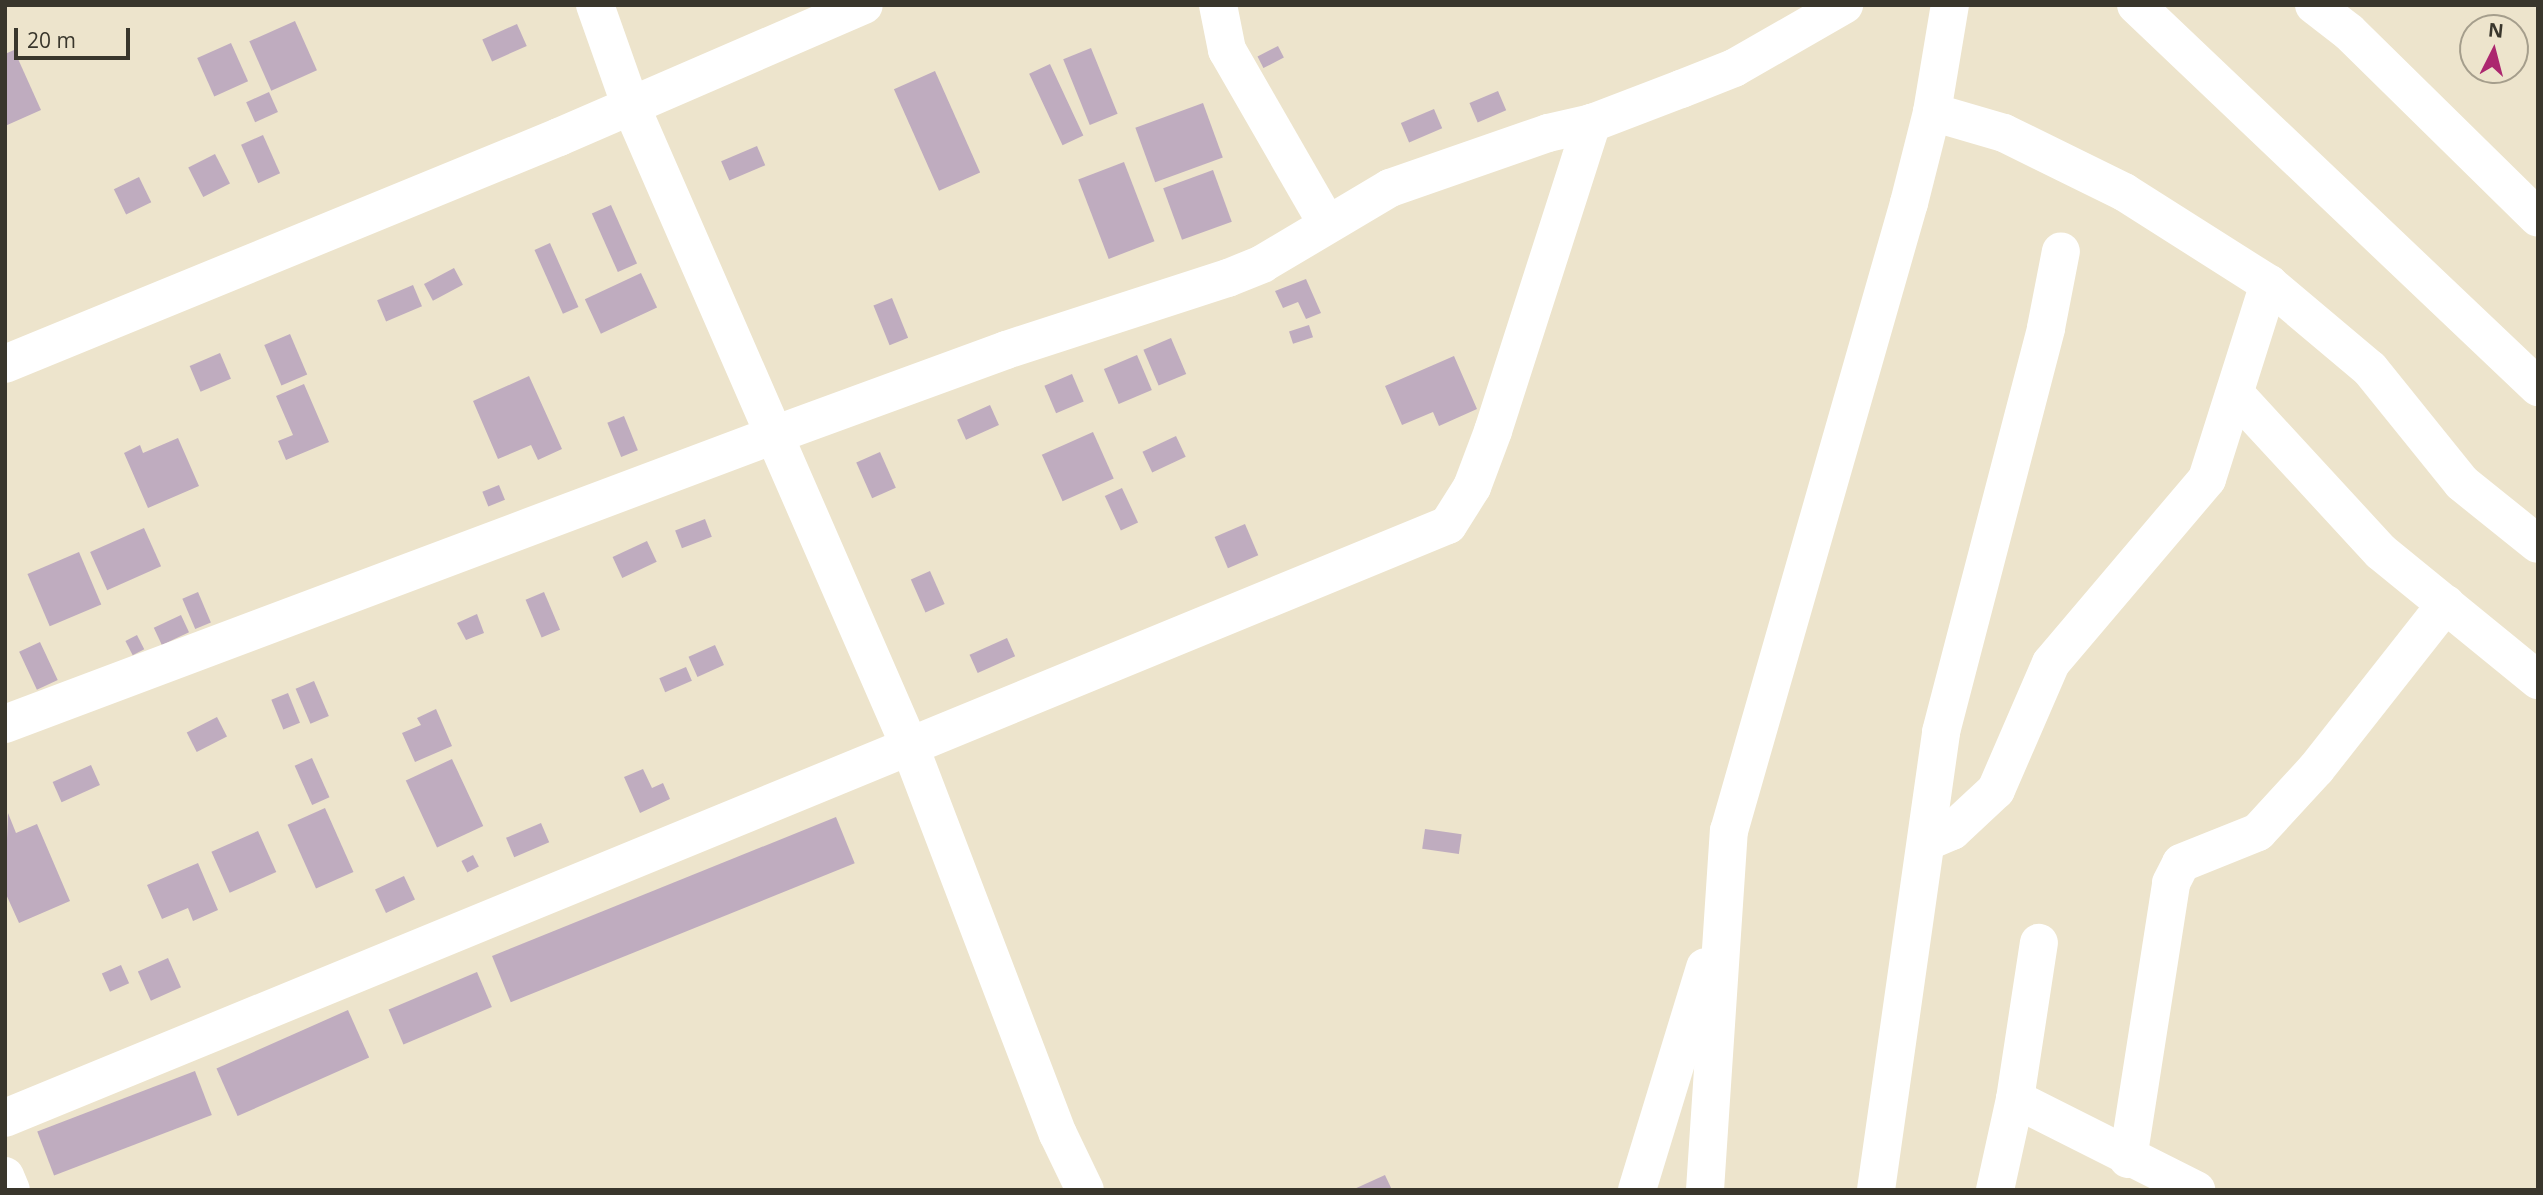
<!DOCTYPE html>
<html>
<head>
<meta charset="utf-8">
<style>
  body { margin:0 }
  #map { position:relative; width:2543px; height:1195px; overflow:hidden; background:#ede4cc; font-family:"Open Sans",sans-serif }
  div>[style] { position:absolute }
  .building>* { inset:0; background:#bfacbf; transform-origin:0 0 }
  .street>* { height:38px; margin:-19px; padding:0 19px; transform-origin:19px; border-radius:19px; background:#fff }
  span { translate:-50% -50%; white-space:nowrap; text-align:center; line-height:1.15; -webkit-text-stroke:5px #ede4cc; paint-order:stroke }
  .frame { position:absolute; inset:0; border:7px solid #39362c; pointer-events:none }
  .north { position:absolute; left:2459px; top:14px; width:70px; height:70px; box-sizing:border-box; background:#ede4cc; border:2px solid #a59e8c; border-radius:50%; rotate:6deg; font-size:19px; font-weight:700; line-height:28px; text-align:center; color:#39362c }
  .north::after { content:''; display:block; margin:auto; width:24px; height:32px; background:#ac276f; clip-path:polygon(50% 0,100% 100%,50% 72%,0 100%) }
  .scale { position:absolute; left:14px; top:28px; width:116px; height:32px; box-sizing:border-box; border:4px solid #39362c; border-top:0; padding-left:9px; font-size:21px; line-height:24px; white-space:nowrap; color:#39362c; -webkit-text-stroke:5px #ede4cc; paint-order:stroke }
</style>
</head>
<body>
<div id="map">
  <div class="building">
    <i style="left:295px;top:21px;width:54px;height:50px;rotate:66deg"></i>
    <i style="left:517px;top:24px;width:24px;height:38px;rotate:66deg"></i>
    <i style="left:231px;top:43px;width:42px;height:37px;rotate:66deg"></i>
    <i style="left:1278px;top:46px;width:13px;height:23px;rotate:63deg"></i>
    <i style="left:1091px;top:48px;width:71px;height:30px;rotate:68deg"></i>
    <i style="clip-path:polygon(14px 50px,41px 110px,5px 126px,5px 54px)"></i>
    <i style="left:1050px;top:64px;width:79px;height:23px;rotate:65deg"></i>
    <i style="left:935px;top:71px;width:111px;height:45px;rotate:66deg"></i>
    <i style="left:1498px;top:91px;width:21px;height:31px;rotate:67deg"></i>
    <i style="left:269px;top:92px;width:22px;height:25px;rotate:66deg"></i>
    <i style="left:1203px;top:103px;width:58px;height:72px;rotate:70deg"></i>
    <i style="left:1434px;top:109px;width:21px;height:36px;rotate:67deg"></i>
    <i style="left:263px;top:135px;width:42px;height:24px;rotate:66deg"></i>
    <i style="left:757px;top:146px;width:21px;height:39px;rotate:67deg"></i>
    <i style="left:215px;top:154px;width:33px;height:30px;rotate:63deg"></i>
    <i style="left:1124px;top:162px;width:85px;height:49px;rotate:69deg"></i>
    <i style="left:1213px;top:170px;width:55px;height:53px;rotate:70deg"></i>
    <i style="left:139px;top:177px;width:28px;height:28px;rotate:64deg"></i>
    <i style="left:611px;top:205px;width:64px;height:21px;rotate:66deg"></i>
    <i style="left:550px;top:243px;width:70px;height:17px;rotate:66deg"></i>
    <i style="left:454px;top:268px;width:19px;height:34px;rotate:62deg"></i>
    <i style="left:641px;top:273px;width:38px;height:62px;rotate:65deg"></i>
    <i style="clip-path:polygon(1306px 279px,1321px 313px,1306px 319px,1298px 302px,1283px 308px,1275px 291px)"></i>
    <i style="left:413px;top:285px;width:23px;height:39px;rotate:67deg"></i>
    <i style="left:892px;top:298px;width:43px;height:20px;rotate:68deg"></i>
    <i style="left:1309px;top:325px;width:13px;height:21px;rotate:72deg"></i>
    <i style="left:290px;top:334px;width:44px;height:28px;rotate:67deg"></i>
    <i style="left:1171px;top:338px;width:39px;height:30px;rotate:67deg"></i>
    <i style="left:220px;top:353px;width:28px;height:33px;rotate:67deg"></i>
    <i style="left:1137px;top:355px;width:38px;height:36px;rotate:67deg"></i>
    <i style="clip-path:polygon(1454px 356px,1477px 409px,1439px 426px,1433px 412px,1402px 425px,1385px 386px)"></i>
    <i style="left:1072px;top:374px;width:30px;height:30px;rotate:67deg"></i>
    <i style="clip-path:polygon(529px 376px,562px 449px,538px 460px,531px 445px,498px 459px,473px 401px)"></i>
    <i style="clip-path:polygon(304px 384px,329px 442px,286px 460px,278px 441px,293px 435px,276px 396px)"></i>
    <i style="left:990px;top:405px;width:22px;height:36px;rotate:66deg"></i>
    <i style="left:624px;top:416px;width:37px;height:18px;rotate:68deg"></i>
    <i style="left:1093px;top:432px;width:51px;height:56px;rotate:66deg"></i>
    <i style="left:1176px;top:436px;width:23px;height:37px;rotate:65deg"></i>
    <i style="clip-path:polygon(178px 438px,199px 486px,148px 508px,124px 453px,140px 445px,143px 453px)"></i>
    <i style="left:880px;top:452px;width:39px;height:26px;rotate:66deg"></i>
    <i style="left:499px;top:485px;width:16px;height:18px;rotate:68deg"></i>
    <i style="left:1122px;top:488px;width:38px;height:19px;rotate:65deg"></i>
    <i style="left:705px;top:519px;width:19px;height:32px;rotate:69deg"></i>
    <i style="left:1245px;top:524px;width:34px;height:33px;rotate:67deg"></i>
    <i style="left:144px;top:528px;width:42px;height:59px;rotate:66deg"></i>
    <i style="left:647px;top:541px;width:23px;height:38px;rotate:65deg"></i>
    <i style="left:79px;top:552px;width:57px;height:56px;rotate:67deg"></i>
    <i style="left:930px;top:571px;width:36px;height:21px;rotate:66deg"></i>
    <i style="left:198px;top:592px;width:33px;height:17px;rotate:67deg"></i>
    <i style="left:544px;top:592px;width:41px;height:20px;rotate:67deg"></i>
    <i style="clip-path:polygon(477px 614px,484px 633px,466px 640px,457px 623px)"></i>
    <i style="left:181px;top:615px;width:19px;height:30px;rotate:65deg"></i>
    <i style="left:137px;top:635px;width:16px;height:13px;rotate:63deg"></i>
    <i style="left:1007px;top:638px;width:20px;height:41px;rotate:66deg"></i>
    <i style="left:40px;top:642px;width:42px;height:23px;rotate:65deg"></i>
    <i style="left:715px;top:645px;width:22px;height:29px;rotate:66deg"></i>
    <i style="left:686px;top:667px;width:15px;height:29px;rotate:67deg"></i>
    <i style="left:314px;top:681px;width:38px;height:20px;rotate:67deg"></i>
    <i style="left:288px;top:693px;width:32px;height:18px;rotate:68deg"></i>
    <i style="clip-path:polygon(436px 709px,452px 746px,415px 762px,402px 733px,421px 725px,417px 718px)"></i>
    <i style="left:217px;top:717px;width:22px;height:34px;rotate:63deg"></i>
    <i style="left:312px;top:758px;width:43px;height:19px;rotate:66deg"></i>
    <i style="left:452px;top:759px;width:74px;height:51px;rotate:65deg"></i>
    <i style="left:91px;top:765px;width:22px;height:42px;rotate:66deg"></i>
    <i style="clip-path:polygon(643px 769px,652px 788px,663px 783px,670px 799px,640px 813px,624px 777px)"></i>
    <i style="left:325px;top:808px;width:70px;height:41px;rotate:66deg"></i>
    <i style="clip-path:polygon(8px 813px,16px 833px,37px 824px,70px 901px,19px 923px,5px 892px)"></i>
    <i style="left:836px;top:817px;width:50px;height:371px;rotate:68deg"></i>
    <i style="left:541px;top:823px;width:21px;height:38px;rotate:67deg"></i>
    <i style="left:1425px;top:829px;width:37px;height:20px;rotate:8deg"></i>
    <i style="left:258px;top:831px;width:45px;height:51px;rotate:66deg"></i>
    <i style="left:473px;top:855px;width:13px;height:13px;rotate:63deg"></i>
    <i style="clip-path:polygon(198px 863px,218px 910px,193px 921px,188px 908px,162px 919px,147px 885px)"></i>
    <i style="left:404px;top:876px;width:26px;height:32px;rotate:65deg"></i>
    <i style="left:168px;top:958px;width:32px;height:33px;rotate:66deg"></i>
    <i style="left:121px;top:965px;width:20px;height:21px;rotate:66deg"></i>
    <i style="left:477px;top:972px;width:38px;height:96px;rotate:67deg"></i>
    <i style="left:348px;top:1010px;width:52px;height:144px;rotate:66deg"></i>
    <i style="left:195px;top:1071px;width:47px;height:169px;rotate:69deg"></i>
    <i style="clip-path:polygon(1385px 1175px,1392px 1190px,1352px 1190px)"></i>
  </div>
  <div class="street">
    <i style="left:595px;top:5px;width:105px;rotate:70.5deg"></i>
    <i style="left:630px;top:104px;width:701px;rotate:66.47deg"></i>
    <i style="left:910px;top:747px;width:414px;rotate:69.1deg"></i>
    <i style="left:1058px;top:1134px;width:62px;rotate:64.3deg"></i>
    <i style="left:1218px;top:5px;width:46px;rotate:78.7deg"></i>
    <i style="left:1227px;top:50px;width:198px;rotate:60.1deg"></i>
    <i style="left:2136px;top:5px;width:555px;rotate:43.54deg"></i>
    <i style="left:2314px;top:5px;width:44px;rotate:37.6deg"></i>
    <i style="left:2349px;top:32px;width:265px;rotate:44.5deg"></i>
    <i style="left:1932px;top:112px;width:75px;rotate:16.3deg"></i>
    <i style="left:2004px;top:133px;width:134px;rotate:26.2deg"></i>
    <i style="left:2124px;top:192px;width:172px;rotate:32.4deg"></i>
    <i style="left:2269px;top:284px;width:132px;rotate:40.1deg"></i>
    <i style="left:2370px;top:369px;width:146px;rotate:51.1deg"></i>
    <i style="left:2462px;top:483px;width:97px;rotate:38.8deg"></i>
    <i style="left:5px;top:364px;width:599px;rotate:-22.28deg"></i>
    <i style="left:559px;top:137px;width:332px;rotate:-23.4deg"></i>
    <i style="left:2237px;top:396px;width:212px;rotate:47.3deg"></i>
    <i style="left:2381px;top:552px;width:203px;rotate:39.2deg"></i>
    <i style="left:5px;top:724px;width:822px;rotate:-20.6deg"></i>
    <i style="left:774px;top:435px;width:247px;rotate:-20.1deg"></i>
    <i style="left:1006px;top:350px;width:233px;rotate:-18deg"></i>
    <i style="left:1228px;top:278px;width:37px;rotate:-22deg"></i>
    <i style="left:1262px;top:264px;width:149px;rotate:-30.7deg"></i>
    <i style="left:1390px;top:188px;width:167px;rotate:-19.2deg"></i>
    <i style="left:1548px;top:133px;width:45px;rotate:-12.8deg"></i>
    <i style="left:1592px;top:123px;width:95px;rotate:-20.9deg"></i>
    <i style="left:1681px;top:89px;width:57px;rotate:-21.6deg"></i>
    <i style="left:1734px;top:68px;width:127px;rotate:-29.8deg"></i>
    <i style="left:1926px;top:842px;width:28px;rotate:-23deg"></i>
    <i style="left:1952px;top:831px;width:60px;rotate:-43deg"></i>
    <i style="left:1996px;top:790px;width:138px;rotate:-66.6deg"></i>
    <i style="left:2051px;top:663px;width:241px;rotate:-49.7deg"></i>
    <i style="left:2207px;top:479px;width:205px;rotate:-72.4deg"></i>
    <i style="left:2015px;top:1099px;width:203px;rotate:26.7deg"></i>
    <i style="left:5px;top:1118px;width:1560px;rotate:-22.34deg"></i>
    <i style="left:1448px;top:525px;width:45px;rotate:-57.7deg"></i>
    <i style="left:1472px;top:487px;width:60px;rotate:-69.4deg"></i>
    <i style="left:1493px;top:431px;width:324px;rotate:-72.2deg"></i>
    <i style="left:2128px;top:1159px;width:279px;rotate:-81.1deg"></i>
    <i style="left:2171px;top:883px;width:22px;rotate:-63deg"></i>
    <i style="left:2181px;top:863px;width:83px;rotate:-21.9deg"></i>
    <i style="left:2258px;top:832px;width:86px;rotate:-47.4deg"></i>
    <i style="left:2316px;top:769px;width:210px;rotate:-51.8deg"></i>
    <i style="left:5px;top:1176px;width:15px;rotate:67deg"></i>
    <i style="left:1637px;top:1190px;width:233px;rotate:-73deg"></i>
    <i style="left:1705px;top:1190px;width:360px;rotate:-86.2deg"></i>
    <i style="left:1729px;top:831px;width:653px;rotate:-74.01deg"></i>
    <i style="left:1909px;top:203px;width:94px;rotate:-75.8deg"></i>
    <i style="left:1932px;top:112px;width:109px;rotate:-80.5deg"></i>
    <i style="left:1876px;top:1190px;width:463px;rotate:-81.9deg"></i>
    <i style="left:1941px;top:732px;width:417px;rotate:-75.4deg"></i>
    <i style="left:2046px;top:328px;width:78px;rotate:-79deg"></i>
    <i style="left:1995px;top:1190px;width:93px;rotate:-77.6deg"></i>
    <i style="left:2015px;top:1099px;width:158px;rotate:-81.3deg"></i>
  </div>
  <div class="frame"></div>
  <div class="north">N</div>
  <div class="scale">20 m</div>
</div>
</body>
</html>
